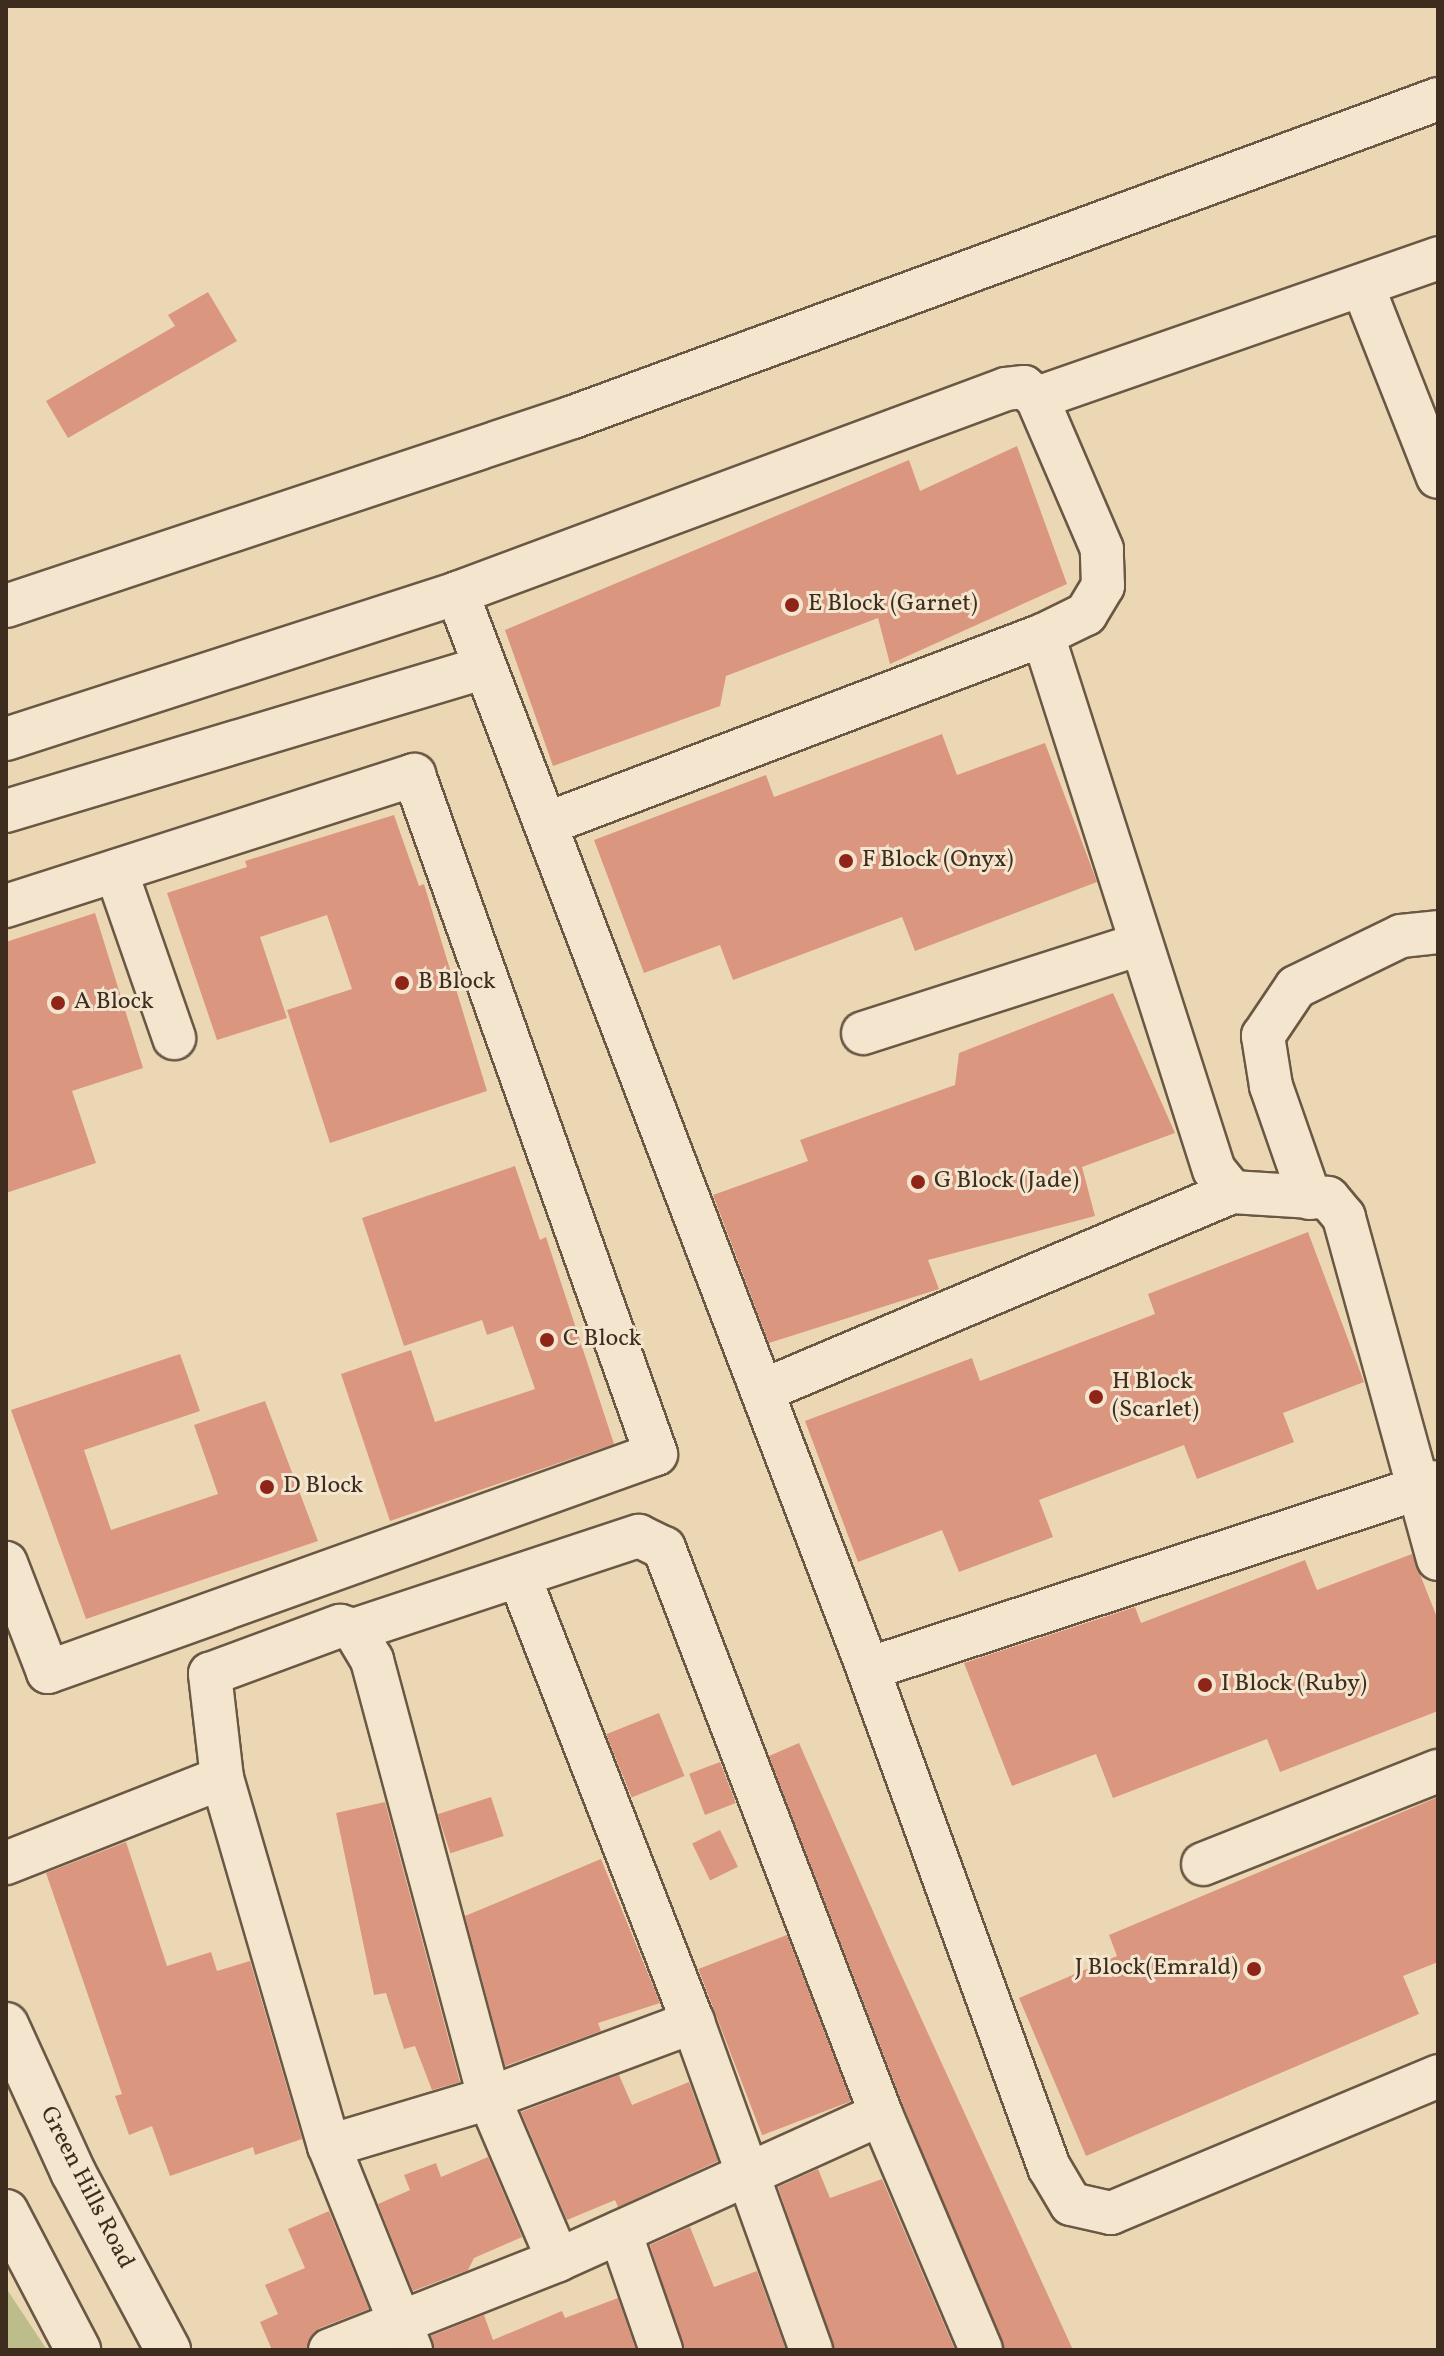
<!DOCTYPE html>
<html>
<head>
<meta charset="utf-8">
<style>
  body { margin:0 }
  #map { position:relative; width:1444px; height:2356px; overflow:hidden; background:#ecd7b4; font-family:Vollkorn,serif }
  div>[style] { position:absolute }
  .green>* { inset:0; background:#bcbd8a }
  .building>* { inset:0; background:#db9680; transform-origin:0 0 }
  .roads { filter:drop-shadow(2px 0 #6a5844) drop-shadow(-2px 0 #6a5844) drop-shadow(0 2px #6a5844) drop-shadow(0 -2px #6a5844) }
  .street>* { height:42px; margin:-21px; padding:0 21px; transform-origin:21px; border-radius:21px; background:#f3e5ce }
  .secondary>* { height:44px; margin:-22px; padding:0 22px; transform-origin:22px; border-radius:22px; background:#f3e5ce }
  .dots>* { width:22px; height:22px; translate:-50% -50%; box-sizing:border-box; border:4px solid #f3e5ce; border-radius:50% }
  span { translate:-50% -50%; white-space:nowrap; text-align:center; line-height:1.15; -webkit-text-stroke:6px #f3e5ce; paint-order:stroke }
  .poi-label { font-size:24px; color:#3e2d1e }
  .left { translate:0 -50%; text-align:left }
  .right { translate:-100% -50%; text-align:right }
  .street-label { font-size:24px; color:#3e2d1e }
  .frame { position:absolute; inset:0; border:8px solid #3e2d1e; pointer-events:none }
</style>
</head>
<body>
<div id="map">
  <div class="green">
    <i style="clip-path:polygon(6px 2288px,47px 2350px,6px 2350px)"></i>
  </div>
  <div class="building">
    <i style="clip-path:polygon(208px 292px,237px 341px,68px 438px,46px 401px,175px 326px,168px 315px)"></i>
    <i style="clip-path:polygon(1017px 446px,1067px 584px,890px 664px,878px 618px,726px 676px,720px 706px,553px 766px,505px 630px,909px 460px,920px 491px)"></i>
    <i style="clip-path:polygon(942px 734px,957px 775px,1045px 743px,1097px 882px,915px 951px,902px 917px,733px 980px,720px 945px,644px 973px,594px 840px,766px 775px,774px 797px)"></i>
    <i style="clip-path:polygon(394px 815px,419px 886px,424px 884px,487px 1091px,330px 1143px,287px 1010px,352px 989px,327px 915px,260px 937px,287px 1018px,217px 1040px,167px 893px,247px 867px,245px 861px)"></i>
    <i style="clip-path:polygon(95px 913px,143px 1068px,72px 1091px,96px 1163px,6px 1193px,6px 942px)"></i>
    <i style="clip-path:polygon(1113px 993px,1175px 1133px,1082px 1167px,1095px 1216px,928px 1260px,939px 1289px,769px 1343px,713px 1195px,808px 1161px,800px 1140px,955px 1085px,959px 1053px)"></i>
    <i style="clip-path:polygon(515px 1166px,540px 1240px,546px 1237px,614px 1444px,390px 1521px,341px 1374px,411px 1350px,435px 1422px,535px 1389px,513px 1326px,487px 1335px,482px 1320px,404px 1346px,362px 1218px)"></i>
    <i style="clip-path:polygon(1308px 1232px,1364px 1382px,1283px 1413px,1294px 1442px,1197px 1479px,1184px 1445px,1039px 1500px,1053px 1537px,959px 1572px,942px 1530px,858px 1562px,805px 1421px,972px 1358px,980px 1381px,1155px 1314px,1148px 1294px)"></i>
    <i style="clip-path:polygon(180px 1354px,200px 1411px,84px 1450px,111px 1530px,218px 1494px,194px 1425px,265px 1401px,318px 1541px,86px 1619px,11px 1410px)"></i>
    <i style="clip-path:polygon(1412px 1554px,1438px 1620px,1438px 1711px,1280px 1772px,1267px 1739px,1113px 1798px,1096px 1754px,1012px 1786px,964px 1663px,1135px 1607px,1141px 1623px,1305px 1560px,1317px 1590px)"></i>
    <i style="left:659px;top:1713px;width:68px;height:57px;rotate:68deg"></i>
    <i style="clip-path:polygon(799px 1743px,894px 1959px,1073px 2350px,1005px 2350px,903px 2105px,769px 1756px)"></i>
    <i style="left:720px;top:1762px;width:44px;height:33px;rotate:69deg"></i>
    <i style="left:491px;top:1797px;width:41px;height:56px;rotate:72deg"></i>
    <i style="clip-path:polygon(1438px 1797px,1438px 1962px,1403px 1976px,1419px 2014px,1086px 2156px,1019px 1998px,1117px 1956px,1109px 1935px)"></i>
    <i style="clip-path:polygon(385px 1802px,460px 2082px,432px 2090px,415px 2046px,404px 2049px,386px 1993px,374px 1995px,336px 1813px)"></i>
    <i style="left:720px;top:1830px;width:41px;height:31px;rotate:64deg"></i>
    <i style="clip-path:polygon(126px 1842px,167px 1966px,211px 1952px,217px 1971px,250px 1961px,302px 2139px,255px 2155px,253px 2147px,170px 2176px,152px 2126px,129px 2135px,115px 2096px,122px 2094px,46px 1873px)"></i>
    <i style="clip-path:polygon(601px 1859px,660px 2003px,598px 2023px,601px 2031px,505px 2066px,465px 1916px)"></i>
    <i style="left:787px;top:1935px;width:178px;height:95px;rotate:69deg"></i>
    <i style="clip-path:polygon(619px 2075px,632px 2105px,689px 2082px,718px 2161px,618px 2207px,615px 2200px,567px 2220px,521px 2112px)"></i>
    <i style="clip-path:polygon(488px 2157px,522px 2237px,474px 2258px,468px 2270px,413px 2291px,378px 2204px,410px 2190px,404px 2175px,436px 2163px,441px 2177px)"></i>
    <i style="clip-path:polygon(818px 2169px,830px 2198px,882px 2179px,955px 2350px,834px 2350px,778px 2187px)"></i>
    <i style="clip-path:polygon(329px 2211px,369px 2309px,320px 2328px,311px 2336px,307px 2350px,272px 2350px,260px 2322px,278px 2314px,265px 2285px,305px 2268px,288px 2229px)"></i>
    <i style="clip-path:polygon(690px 2227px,714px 2287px,757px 2271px,786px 2350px,684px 2350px,650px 2245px)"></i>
    <i style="clip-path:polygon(618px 2298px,636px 2350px,434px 2350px,431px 2336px,484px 2315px,493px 2340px,562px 2311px,565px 2318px)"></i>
  </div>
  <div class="roads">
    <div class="street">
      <i style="left:1363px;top:287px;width:204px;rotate:68.5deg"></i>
      <i style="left:1037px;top:398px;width:425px;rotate:-19.2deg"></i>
      <i style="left:6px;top:606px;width:598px;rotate:-18.43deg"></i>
      <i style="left:573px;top:417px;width:922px;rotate:-20.18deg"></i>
      <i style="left:6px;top:739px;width:474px;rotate:-17.9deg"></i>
      <i style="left:6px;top:811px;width:499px;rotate:-16.7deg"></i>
      <i style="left:546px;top:824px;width:532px;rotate:-20.82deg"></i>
      <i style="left:116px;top:871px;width:177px;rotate:70.8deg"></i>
      <i style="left:6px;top:906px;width:429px;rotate:-17.8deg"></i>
      <i style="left:414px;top:775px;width:721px;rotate:70.38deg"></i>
      <i style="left:656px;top:1454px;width:646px;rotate:160.27deg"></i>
      <i style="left:48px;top:1672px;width:117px;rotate:-111.1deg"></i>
      <i style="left:863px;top:1033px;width:291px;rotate:-17.8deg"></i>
      <i style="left:1310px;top:1198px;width:119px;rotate:-109.2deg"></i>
      <i style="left:1271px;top:1086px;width:51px;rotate:-99.1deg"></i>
      <i style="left:1263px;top:1036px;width:59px;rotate:-56deg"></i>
      <i style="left:1296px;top:987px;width:117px;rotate:-25.9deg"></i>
      <i style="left:1401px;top:936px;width:37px;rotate:-6deg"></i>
      <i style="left:762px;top:1391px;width:510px;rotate:-22.95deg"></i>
      <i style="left:1438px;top:1559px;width:355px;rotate:-105.4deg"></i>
      <i style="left:1344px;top:1217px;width:25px;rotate:-130deg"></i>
      <i style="left:1328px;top:1198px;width:96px;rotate:-176.4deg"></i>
      <i style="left:1232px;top:1192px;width:28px;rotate:-129deg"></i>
      <i style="left:1214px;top:1170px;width:562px;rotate:-107.73deg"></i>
      <i style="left:1043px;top:635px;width:48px;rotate:-26deg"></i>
      <i style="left:1086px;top:614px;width:33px;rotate:-59deg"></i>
      <i style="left:1103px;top:586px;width:37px;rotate:-92deg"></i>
      <i style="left:1102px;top:549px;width:164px;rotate:-113.3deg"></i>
      <i style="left:1037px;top:398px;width:17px;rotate:-140deg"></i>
      <i style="left:1024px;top:387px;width:18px;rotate:174deg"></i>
      <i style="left:1006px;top:389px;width:586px;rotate:159.62deg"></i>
      <i style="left:457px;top:593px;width:1152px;rotate:69.09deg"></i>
      <i style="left:868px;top:1669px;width:530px;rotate:70.03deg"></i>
      <i style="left:1049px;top:2167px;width:43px;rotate:59.3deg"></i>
      <i style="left:1071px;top:2204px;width:41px;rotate:12.7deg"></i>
      <i style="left:1111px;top:2213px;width:355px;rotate:-22.7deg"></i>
      <i style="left:519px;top:1576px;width:479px;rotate:68.7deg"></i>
      <i style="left:354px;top:1630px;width:300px;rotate:-18.3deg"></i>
      <i style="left:639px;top:1536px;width:28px;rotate:26deg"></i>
      <i style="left:664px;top:1548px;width:606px;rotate:69.02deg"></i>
      <i style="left:881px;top:2114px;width:256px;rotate:67deg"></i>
      <i style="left:868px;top:1669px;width:600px;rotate:-18.16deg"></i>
      <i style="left:222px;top:1778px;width:105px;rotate:-96.6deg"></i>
      <i style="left:210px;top:1674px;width:139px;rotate:-20.3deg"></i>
      <i style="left:340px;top:1626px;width:15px;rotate:16deg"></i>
      <i style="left:354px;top:1630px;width:35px;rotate:59deg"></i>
      <i style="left:372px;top:1660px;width:453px;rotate:75deg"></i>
      <i style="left:489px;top:2098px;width:176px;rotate:66.9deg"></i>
      <i style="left:6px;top:1863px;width:232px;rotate:-21.5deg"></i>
      <i style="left:222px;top:1778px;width:383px;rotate:73.8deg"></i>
      <i style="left:329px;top:2146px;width:220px;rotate:68.1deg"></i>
      <i style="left:1203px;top:1864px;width:253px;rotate:-21.6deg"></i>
      <i style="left:329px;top:2146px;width:167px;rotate:-16.7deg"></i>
      <i style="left:489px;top:2098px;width:218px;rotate:-20.4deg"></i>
      <i style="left:693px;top:2022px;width:349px;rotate:70.2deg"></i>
      <i style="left:620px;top:2232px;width:125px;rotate:70.8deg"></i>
      <i style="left:330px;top:2350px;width:245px;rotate:-21.5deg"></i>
      <i style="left:558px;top:2260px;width:354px;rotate:-24.3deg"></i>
    </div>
    <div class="secondary">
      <i style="left:6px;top:2025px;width:162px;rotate:65.5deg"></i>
      <i style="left:73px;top:2172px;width:202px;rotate:61.9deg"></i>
      <i style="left:6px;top:2212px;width:156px;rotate:62.4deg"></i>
    </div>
  </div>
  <div class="dots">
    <i style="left:792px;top:605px;background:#8f2418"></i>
    <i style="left:846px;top:861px;background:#8f2418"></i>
    <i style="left:402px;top:983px;background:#8f2418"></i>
    <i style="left:58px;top:1003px;background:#8f2418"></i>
    <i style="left:918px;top:1182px;background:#8f2418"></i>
    <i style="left:547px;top:1340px;background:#8f2418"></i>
    <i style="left:1096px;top:1397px;background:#8f2418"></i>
    <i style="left:267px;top:1487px;background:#8f2418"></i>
    <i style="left:1205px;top:1685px;background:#8f2418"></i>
    <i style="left:1254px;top:1969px;background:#8f2418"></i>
  </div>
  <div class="poi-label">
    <span class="left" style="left:808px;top:605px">E Block (Garnet)</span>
    <span class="left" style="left:862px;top:861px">F Block (Onyx)</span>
    <span class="left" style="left:418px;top:983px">B Block</span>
    <span class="left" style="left:74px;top:1003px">A Block</span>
    <span class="left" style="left:934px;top:1182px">G Block (Jade)</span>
    <span class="left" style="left:563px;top:1340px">C Block</span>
    <span class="left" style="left:1112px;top:1397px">H Block<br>(Scarlet)</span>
    <span class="left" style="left:283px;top:1487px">D Block</span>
    <span class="left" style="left:1221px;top:1685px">I Block (Ruby)</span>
    <span class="right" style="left:1238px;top:1969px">J Block(Emrald)</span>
  </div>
  <div class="street-label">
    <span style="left:86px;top:2188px;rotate:63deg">Green Hills Road</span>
  </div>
  <div class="frame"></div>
</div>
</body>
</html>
